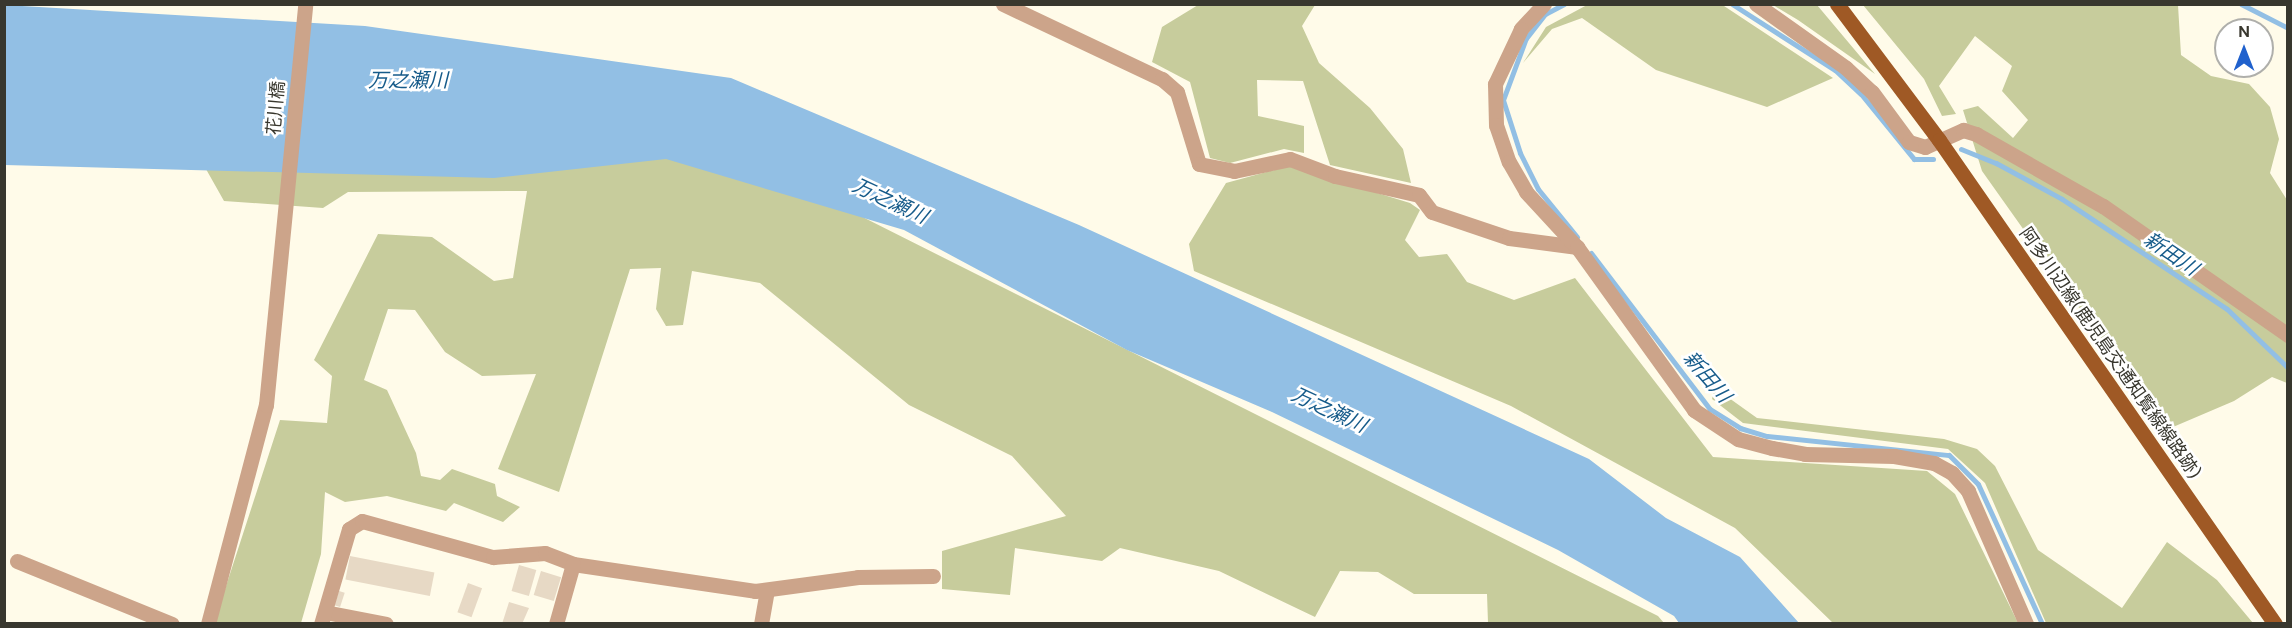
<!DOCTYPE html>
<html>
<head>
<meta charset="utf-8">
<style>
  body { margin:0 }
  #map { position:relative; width:2292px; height:628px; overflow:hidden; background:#fffbe9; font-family:"DM Sans","Noto Sans JP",sans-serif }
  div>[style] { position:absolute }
  .green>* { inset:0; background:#c7cc9c }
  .water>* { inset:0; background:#92bfe4 }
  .stream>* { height:5px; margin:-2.5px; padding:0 2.5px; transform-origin:2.5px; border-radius:2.5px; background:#92bfe4 }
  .building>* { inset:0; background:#e7d9c5; transform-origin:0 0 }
  .minor>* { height:15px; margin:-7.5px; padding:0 7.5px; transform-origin:7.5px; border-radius:7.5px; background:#cca48a }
  .major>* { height:15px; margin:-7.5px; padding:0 7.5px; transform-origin:7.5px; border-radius:7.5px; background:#9f5925 }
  span { translate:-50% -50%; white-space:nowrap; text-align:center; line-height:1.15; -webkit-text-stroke:5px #fff; paint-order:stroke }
  .street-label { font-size:18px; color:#38372e }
  .water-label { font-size:20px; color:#165b8a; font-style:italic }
  .frame { position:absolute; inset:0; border:6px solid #38372e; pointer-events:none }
  .north { position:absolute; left:2214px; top:18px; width:60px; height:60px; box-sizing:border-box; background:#fff; border:2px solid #afafab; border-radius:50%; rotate:0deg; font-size:16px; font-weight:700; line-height:24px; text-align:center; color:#38372e }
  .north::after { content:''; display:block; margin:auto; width:21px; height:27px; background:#2061cd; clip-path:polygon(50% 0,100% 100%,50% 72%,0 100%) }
</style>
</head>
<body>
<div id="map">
  <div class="green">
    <i style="clip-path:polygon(1721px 4px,1833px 78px,1767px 107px,1656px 70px,1582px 18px,1552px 29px,1523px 63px,1546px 27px,1587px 5px)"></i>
    <i style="clip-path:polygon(1198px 5px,1315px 5px,1302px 26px,1319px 63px,1370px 108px,1403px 149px,1411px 183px,1330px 165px,1303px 81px,1257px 80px,1258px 116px,1304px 126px,1304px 153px,1284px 149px,1230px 163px,1210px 158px,1190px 82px,1152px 62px,1162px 27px)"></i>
    <i style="clip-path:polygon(1773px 5px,1817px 5px,1875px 74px,1798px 20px)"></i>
    <i style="clip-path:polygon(1863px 5px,2178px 5px,2181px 55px,2211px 76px,2249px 84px,2270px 107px,2279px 139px,2270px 173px,2287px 200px,2287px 383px,2272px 377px,2234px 401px,2166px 430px,1982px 171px,1963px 110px,1978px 106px,2013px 138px,2028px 120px,2002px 91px,2012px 66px,1975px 36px,1939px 86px,1956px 114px,1942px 116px,1924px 79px)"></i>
    <i style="clip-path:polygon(685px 128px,1658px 616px,1664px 623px,1488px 623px,1487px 594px,1414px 594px,1378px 572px,1340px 571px,1315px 617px,1219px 571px,1120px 548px,1102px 561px,1015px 548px,1010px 595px,942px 589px,942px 551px,1066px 516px,1012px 456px,909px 405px,760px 283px,692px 271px,683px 325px,666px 326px,656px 309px,661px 268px,630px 269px,559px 492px,498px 469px,536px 374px,482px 376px,445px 352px,415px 310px,388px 309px,364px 380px,387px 390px,416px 453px,421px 476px,440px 480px,452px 469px,495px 484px,497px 496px,520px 507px,503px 522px,454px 503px,446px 511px,387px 496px,345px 502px,325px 492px,321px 554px,301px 623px,214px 623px,280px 420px,327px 423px,332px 376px,314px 360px,378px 234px,432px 237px,494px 281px,513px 278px,527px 191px,348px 192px,323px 208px,224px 201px,189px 139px)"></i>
    <i style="clip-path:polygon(1289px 166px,1410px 203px,1420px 210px,1405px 240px,1419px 257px,1447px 254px,1467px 282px,1514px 300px,1575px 278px,1713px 457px,1927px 471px,1955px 494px,2018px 623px,1833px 623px,1735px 528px,1511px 406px,1194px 271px,1189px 244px,1226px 183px)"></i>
    <i style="clip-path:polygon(1715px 388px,1757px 418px,1944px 439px,1977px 449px,1995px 466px,2038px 550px,2122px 608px,2167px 542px,2217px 580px,2253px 623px,2046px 623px,1985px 483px,1948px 449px,1743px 423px,1712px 399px)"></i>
  </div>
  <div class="water">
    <i style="clip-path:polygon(5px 5px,365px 26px,731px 78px,1079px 225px,1589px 459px,1666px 518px,1740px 557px,1799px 623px,1679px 623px,1674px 616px,1558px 550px,1272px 412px,1127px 350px,904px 230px,666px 159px,494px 178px,5px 165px)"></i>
  </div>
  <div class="stream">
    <i style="left:1564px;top:4px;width:21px;rotate:152deg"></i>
    <i style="left:1545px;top:14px;width:31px;rotate:128deg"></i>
    <i style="left:1526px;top:38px;width:66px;rotate:110.4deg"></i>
    <i style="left:1503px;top:100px;width:56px;rotate:72.2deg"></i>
    <i style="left:1520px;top:153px;width:40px;rotate:63.4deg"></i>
    <i style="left:1538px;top:189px;width:62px;rotate:50.9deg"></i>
    <i style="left:1732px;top:4px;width:122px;rotate:32.7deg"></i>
    <i style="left:1835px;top:70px;width:35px;rotate:43deg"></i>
    <i style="left:1861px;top:94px;width:84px;rotate:50.8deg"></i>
    <i style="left:1914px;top:159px;width:19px"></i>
    <i style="left:2241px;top:4px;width:53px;rotate:27.1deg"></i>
    <i style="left:1961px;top:149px;width:38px;rotate:22deg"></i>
    <i style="left:1996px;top:163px;width:75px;rotate:28.6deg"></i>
    <i style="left:2062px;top:199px;width:198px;rotate:33.7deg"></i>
    <i style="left:2227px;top:309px;width:85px;rotate:44deg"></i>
    <i style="left:1591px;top:253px;width:196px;rotate:52.7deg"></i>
    <i style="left:1710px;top:409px;width:36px;rotate:32deg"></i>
    <i style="left:1740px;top:428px;width:28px;rotate:17deg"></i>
    <i style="left:1767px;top:436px;width:183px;rotate:6deg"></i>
    <i style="left:1949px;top:455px;width:41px;rotate:45deg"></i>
    <i style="left:1978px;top:484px;width:154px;rotate:65.4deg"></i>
  </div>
  <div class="building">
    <i style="left:350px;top:556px;width:86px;height:24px;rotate:11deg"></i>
    <i style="left:519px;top:565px;width:18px;height:27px;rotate:16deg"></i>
    <i style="left:541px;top:571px;width:21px;height:25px;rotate:17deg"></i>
    <i style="left:468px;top:583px;width:15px;height:31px;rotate:20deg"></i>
    <i style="left:339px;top:591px;width:6px;height:15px;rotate:18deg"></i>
    <i style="clip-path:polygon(509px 602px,529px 608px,522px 624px,502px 624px)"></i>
  </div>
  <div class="minor">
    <i style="left:1003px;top:4px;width:176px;rotate:25.3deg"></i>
    <i style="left:1162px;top:79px;width:20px;rotate:41deg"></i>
    <i style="left:1177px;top:92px;width:75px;rotate:73deg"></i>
    <i style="left:1199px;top:164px;width:36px;rotate:11deg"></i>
    <i style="left:1234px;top:171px;width:57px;rotate:-12.1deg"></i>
    <i style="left:1290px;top:159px;width:48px;rotate:20.7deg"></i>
    <i style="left:1335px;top:176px;width:86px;rotate:12.7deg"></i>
    <i style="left:1419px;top:195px;width:21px;rotate:53deg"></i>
    <i style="left:1432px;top:212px;width:81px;rotate:18.7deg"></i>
    <i style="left:1509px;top:238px;width:69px;rotate:7.5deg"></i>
    <i style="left:1544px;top:4px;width:34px;rotate:133deg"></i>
    <i style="left:1521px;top:29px;width:61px;rotate:115.3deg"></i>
    <i style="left:1495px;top:84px;width:41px;rotate:88.6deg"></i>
    <i style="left:1496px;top:125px;width:39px;rotate:71deg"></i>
    <i style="left:1509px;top:162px;width:34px;rotate:60deg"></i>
    <i style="left:1526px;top:192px;width:75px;rotate:47.2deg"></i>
    <i style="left:1577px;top:247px;width:201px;rotate:54.3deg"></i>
    <i style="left:1694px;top:410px;width:53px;rotate:33.4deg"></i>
    <i style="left:1738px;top:439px;width:35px;rotate:15deg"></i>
    <i style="left:1772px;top:448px;width:34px;rotate:10deg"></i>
    <i style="left:1805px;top:454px;width:89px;rotate:1.3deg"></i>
    <i style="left:1894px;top:456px;width:41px;rotate:9.9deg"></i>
    <i style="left:1934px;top:463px;width:21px;rotate:29deg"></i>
    <i style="left:1952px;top:473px;width:24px;rotate:48deg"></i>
    <i style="left:1968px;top:491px;width:145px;rotate:66.4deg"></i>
    <i style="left:1756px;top:4px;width:110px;rotate:35.4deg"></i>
    <i style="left:1846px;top:68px;width:35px;rotate:43deg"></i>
    <i style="left:1872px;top:92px;width:62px;rotate:53.5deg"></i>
    <i style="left:1909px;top:142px;width:17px;rotate:17deg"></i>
    <i style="left:1925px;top:147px;width:42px;rotate:-24.1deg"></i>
    <i style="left:1963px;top:130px;width:14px;rotate:17deg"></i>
    <i style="left:1976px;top:134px;width:146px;rotate:29.6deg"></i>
    <i style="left:2103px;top:206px;width:226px;rotate:34.9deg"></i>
    <i style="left:17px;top:561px;width:167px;rotate:22.1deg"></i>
    <i style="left:325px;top:612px;width:62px;rotate:11.1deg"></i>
    <i style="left:208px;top:624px;width:227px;rotate:-75.2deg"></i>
    <i style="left:266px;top:405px;width:403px;rotate:-84.4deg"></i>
    <i style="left:321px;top:624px;width:99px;rotate:-73.6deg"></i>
    <i style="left:349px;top:529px;width:15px;rotate:-32deg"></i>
    <i style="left:362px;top:521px;width:136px;rotate:15.4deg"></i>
    <i style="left:493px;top:557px;width:52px;rotate:-4.4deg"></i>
    <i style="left:545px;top:553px;width:30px;rotate:21deg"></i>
    <i style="left:573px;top:564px;width:184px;rotate:8.4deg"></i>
    <i style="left:755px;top:591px;width:104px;rotate:-7.7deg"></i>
    <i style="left:858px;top:577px;width:75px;rotate:-0.8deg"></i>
    <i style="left:556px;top:624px;width:62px;rotate:-74.2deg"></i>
    <i style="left:761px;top:624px;width:34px;rotate:-80deg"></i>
  </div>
  <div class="major">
    <i style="left:1837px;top:4px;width:170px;rotate:53.1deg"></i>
    <i style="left:1939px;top:140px;width:589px;rotate:55.23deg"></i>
  </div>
  <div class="street-label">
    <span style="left:276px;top:108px;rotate:-85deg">花川橋</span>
    <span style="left:2110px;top:353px;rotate:55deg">阿多川辺線(鹿児島交通知覧線線路跡)</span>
  </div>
  <div class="water-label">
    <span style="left:408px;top:80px">万之瀬川</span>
    <span style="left:890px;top:201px;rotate:25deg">万之瀬川</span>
    <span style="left:2171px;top:254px;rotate:34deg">新田川</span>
    <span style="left:1707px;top:377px;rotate:49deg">新田川</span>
    <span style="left:1329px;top:410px;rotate:25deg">万之瀬川</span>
  </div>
  <div class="frame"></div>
  <div class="north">N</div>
</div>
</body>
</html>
